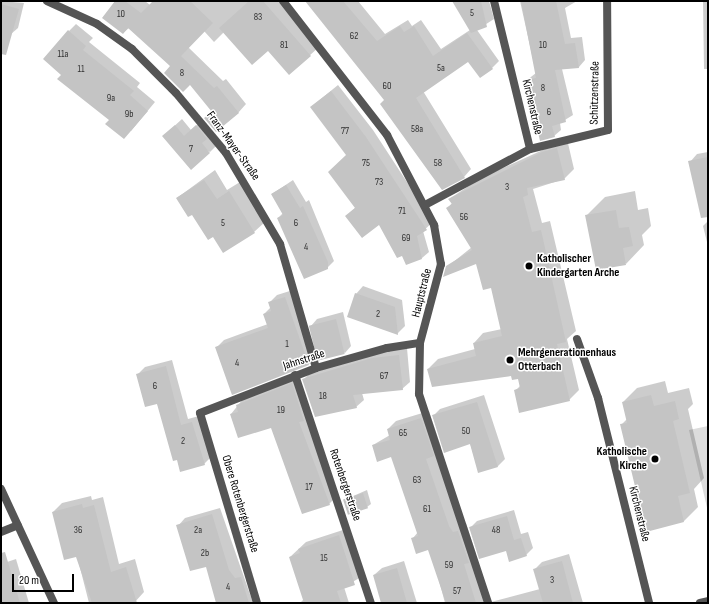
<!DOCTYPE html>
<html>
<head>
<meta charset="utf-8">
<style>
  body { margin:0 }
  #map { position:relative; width:709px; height:604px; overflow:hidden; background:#fff; font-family:"Sofia Sans Condensed",sans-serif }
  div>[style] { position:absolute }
  .green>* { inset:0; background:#dcdcdc }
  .shadow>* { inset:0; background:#0003 }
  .building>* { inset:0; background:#c4c4c4; transform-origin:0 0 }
  .minor>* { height:8px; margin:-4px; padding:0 4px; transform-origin:4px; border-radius:4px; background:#555 }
  .dots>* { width:11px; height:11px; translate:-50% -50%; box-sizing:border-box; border:2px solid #fff; border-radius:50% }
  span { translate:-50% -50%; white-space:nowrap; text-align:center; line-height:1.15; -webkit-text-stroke:3px #fff; paint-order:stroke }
  .number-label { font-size:10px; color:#313131 }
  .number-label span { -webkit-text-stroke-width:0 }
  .street-label { font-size:12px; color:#000 }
  .poi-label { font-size:12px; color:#000; font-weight:700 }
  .left { translate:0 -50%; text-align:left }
  .right { translate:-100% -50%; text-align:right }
  .frame { position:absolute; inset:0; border:2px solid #000; pointer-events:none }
  .scale { position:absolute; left:12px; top:574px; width:62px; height:18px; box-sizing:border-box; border:2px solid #000; border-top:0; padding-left:5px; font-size:12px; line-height:14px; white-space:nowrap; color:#000; -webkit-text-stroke:3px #fff; paint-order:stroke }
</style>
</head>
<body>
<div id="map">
  <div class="green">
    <i style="clip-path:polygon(708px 426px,708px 512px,689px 430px)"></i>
  </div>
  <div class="shadow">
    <i style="clip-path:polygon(1px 1px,24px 3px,18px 28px,11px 34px,1px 31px)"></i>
    <i style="clip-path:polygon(116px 1px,145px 1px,150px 5px,153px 1px,280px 1px,319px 47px,289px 74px,268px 50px,224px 32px,214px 42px,204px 31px,188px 47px,223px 81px,226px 79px,246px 104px,238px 113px,206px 118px,213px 111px,191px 83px,129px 28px,123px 33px)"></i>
    <i style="clip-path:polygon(307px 1px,358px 1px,385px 34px,408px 20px,412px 26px,421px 20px,441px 49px,470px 30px,454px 1px,489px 1px,494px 19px,477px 30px,499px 61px,492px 68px,469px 60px,423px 91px,471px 169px,464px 177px,385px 100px)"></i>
    <i style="clip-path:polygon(520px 1px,577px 1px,565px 8px,571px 38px,582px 37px,585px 60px,579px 67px,562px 69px,573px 115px,560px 123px,561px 130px,554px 136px,527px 80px,536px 73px)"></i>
    <i style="clip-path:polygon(703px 1px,708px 1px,708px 69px,704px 69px)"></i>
    <i style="clip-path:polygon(76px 24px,93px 38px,89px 42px,140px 83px,137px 87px,155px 102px,131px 131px,110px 119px,69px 31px)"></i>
    <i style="clip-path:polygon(338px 85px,373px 130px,433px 222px,423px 231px,429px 252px,422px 258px,402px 255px,379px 223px,346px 216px,356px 207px,347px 155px,311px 107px)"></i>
    <i style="clip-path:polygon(182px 119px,191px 130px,203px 120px,216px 146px,210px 152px,170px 130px)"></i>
    <i style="clip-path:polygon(567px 139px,574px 169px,564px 179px,533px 189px,542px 223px,550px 221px,576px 331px,567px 339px,579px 390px,569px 400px,515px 391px,521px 385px,519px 378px,512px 375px,428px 369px,438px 359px,475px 349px,474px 343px,483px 333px,502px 329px,492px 287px,477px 263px,447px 267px,472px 247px,448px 208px,452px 203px,449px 199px,481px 178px)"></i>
    <i style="clip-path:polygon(708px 152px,708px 220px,690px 162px,697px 154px)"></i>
    <i style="clip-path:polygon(215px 170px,227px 190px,240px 182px,265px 222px,254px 232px,214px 235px,177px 198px)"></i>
    <i style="clip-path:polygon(293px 180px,306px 202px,309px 200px,334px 261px,327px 268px,278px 218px,283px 213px,272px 194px)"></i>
    <i style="clip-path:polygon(635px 191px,638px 210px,648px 208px,651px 226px,642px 235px,644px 245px,626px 264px,586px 216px,605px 197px)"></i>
    <i style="clip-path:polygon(708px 221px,708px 246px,703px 226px)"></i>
    <i style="clip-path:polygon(363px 286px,402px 300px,405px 326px,397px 334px,356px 294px)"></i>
    <i style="clip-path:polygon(293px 290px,316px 356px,309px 364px,233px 393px,217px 347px,224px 340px,268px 324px,264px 314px,271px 307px,270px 302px,277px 295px)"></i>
    <i style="clip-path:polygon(343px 312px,351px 346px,345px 353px,311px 326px,317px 319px)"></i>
    <i style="clip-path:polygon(407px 348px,410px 382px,402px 389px,362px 393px,364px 400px,356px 407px,342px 411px,303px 380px,311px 372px,380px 351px)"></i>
    <i style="clip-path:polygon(172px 360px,188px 419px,199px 416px,211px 457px,204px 464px,177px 459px,157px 403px,138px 374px,145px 367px)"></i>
    <i style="clip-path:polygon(298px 378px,335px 498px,329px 504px,271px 427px,231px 414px,243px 399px)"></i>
    <i style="clip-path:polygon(665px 381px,668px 393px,689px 388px,693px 404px,688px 409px,704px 478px,694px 489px,698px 507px,684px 521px,647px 531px,621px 425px,627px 419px,623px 402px,637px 388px)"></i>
    <i style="clip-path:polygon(484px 395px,505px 459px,498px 466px,479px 472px,470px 443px,433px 416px,440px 409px)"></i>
    <i style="clip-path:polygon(429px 411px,441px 447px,435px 454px,461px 525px,466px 523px,476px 554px,472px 558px,486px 603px,445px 603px,433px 558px,428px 549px,413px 538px,418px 532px,392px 456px,373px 445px,390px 435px,388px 429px,396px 421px)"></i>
    <i style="clip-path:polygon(367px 490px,371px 504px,367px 507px,344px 500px)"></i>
    <i style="clip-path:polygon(91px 496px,92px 500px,103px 497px,119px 564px,135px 559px,144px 592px,134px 603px,89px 603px,77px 556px,53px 512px,62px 503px)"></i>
    <i style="clip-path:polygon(220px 508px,253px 603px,217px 603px,207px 565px,178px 526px,185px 518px)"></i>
    <i style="clip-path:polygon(514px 510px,521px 534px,528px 532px,533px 548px,526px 555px,507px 550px,470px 528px,477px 521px)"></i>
    <i style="clip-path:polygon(346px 529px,361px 577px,344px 587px,349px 603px,300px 603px,304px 599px,290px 557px,306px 542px)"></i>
    <i style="clip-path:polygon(569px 554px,583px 603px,487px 603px,540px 589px,534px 570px,542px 562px)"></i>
    <i style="clip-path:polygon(16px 559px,29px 603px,1px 603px,1px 564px)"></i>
    <i style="clip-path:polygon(404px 561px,417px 603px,382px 603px,374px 575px,382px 568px)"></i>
  </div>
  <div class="building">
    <i style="clip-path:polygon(115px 1px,125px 1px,141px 13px,153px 1px,190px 1px,213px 23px,181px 56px,214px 88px,217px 86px,239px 113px,216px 132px,204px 118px,212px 112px,190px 85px,183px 92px,164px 73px,170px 66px,128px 28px,123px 34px,102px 18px)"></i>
    <i style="clip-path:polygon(249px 1px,263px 1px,311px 56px,289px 75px,268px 51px,252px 65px,219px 28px)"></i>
    <i style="clip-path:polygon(305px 1px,343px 1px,377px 41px,400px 26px,404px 32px,414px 26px,433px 56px,467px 33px,493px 69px,480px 78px,468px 62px,416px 98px,465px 178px,442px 190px,380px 104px,384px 100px)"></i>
    <i style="clip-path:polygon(452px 1px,481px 1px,487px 27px,471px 33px)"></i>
    <i style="clip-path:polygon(521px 1px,556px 1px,565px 44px,575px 43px,579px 68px,555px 70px,566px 122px,552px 126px,555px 137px,540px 141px,526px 80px,536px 78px)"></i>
    <i style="clip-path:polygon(1px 4px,19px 9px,6px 55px,1px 54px)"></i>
    <i style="clip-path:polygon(68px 30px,86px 46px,83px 50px,134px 91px,130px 95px,148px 111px,124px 139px,105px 124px,109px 120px,57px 79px,61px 75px,43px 59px)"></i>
    <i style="clip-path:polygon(331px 91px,366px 137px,427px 230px,417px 236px,422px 259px,406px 265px,402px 256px,397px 258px,379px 225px,362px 238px,345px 216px,355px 208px,328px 172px,346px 155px,310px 107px)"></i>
    <i style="clip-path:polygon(175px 125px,184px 136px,196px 125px,207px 139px,202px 143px,210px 153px,191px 170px,162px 136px)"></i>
    <i style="clip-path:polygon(557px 148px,565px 180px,527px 188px,528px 195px,523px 197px,532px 232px,541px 230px,566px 342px,557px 344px,570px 401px,519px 413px,514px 390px,520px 388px,518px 379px,512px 380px,511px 376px,432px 387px,427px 369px,476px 356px,473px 343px,502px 336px,491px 288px,483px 290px,476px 264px,443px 277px,446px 266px,472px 250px,446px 208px,452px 204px,448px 199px,542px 152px)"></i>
    <i style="clip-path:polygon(708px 157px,708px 217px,701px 218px,688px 161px)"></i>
    <i style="clip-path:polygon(204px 180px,217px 199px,229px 191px,255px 233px,223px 253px,213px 237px,208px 240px,192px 215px,188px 217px,176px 198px)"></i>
    <i style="clip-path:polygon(286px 185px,300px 208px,303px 206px,328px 262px,328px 269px,304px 279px,277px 218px,283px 215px,271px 194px)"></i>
    <i style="clip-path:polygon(616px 210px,619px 228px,629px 227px,633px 246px,623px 248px,626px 265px,596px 270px,585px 215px)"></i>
    <i style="clip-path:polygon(355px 293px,395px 307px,398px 335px,347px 317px)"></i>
    <i style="clip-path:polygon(285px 297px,309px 365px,232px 395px,215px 347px,268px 328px,263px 314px,271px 311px,268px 302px)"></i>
    <i style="left:336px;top:319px;width:36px;height:28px;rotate:76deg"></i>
    <i style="clip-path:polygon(399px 355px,403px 390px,353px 395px,357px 408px,315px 417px,302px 379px,372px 358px)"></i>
    <i style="clip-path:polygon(166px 366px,181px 425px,192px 422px,205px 465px,180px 472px,177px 460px,173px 461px,157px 404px,145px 407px,136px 374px)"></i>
    <i style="clip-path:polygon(292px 383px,304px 421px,299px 422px,330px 505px,302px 514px,271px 428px,238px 438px,230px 414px,238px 412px,236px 405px)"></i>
    <i style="clip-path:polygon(651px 395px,654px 406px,675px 401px,679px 419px,673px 421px,690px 493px,678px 496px,684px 522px,646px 532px,620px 424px,627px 423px,622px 402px)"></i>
    <i style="clip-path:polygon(477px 402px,498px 467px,478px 473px,470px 444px,444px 453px,432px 415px)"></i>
    <i style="clip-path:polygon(421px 418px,434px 456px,426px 459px,449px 526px,453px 532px,458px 531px,469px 563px,464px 564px,476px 603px,446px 603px,428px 550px,416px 554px,411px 538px,418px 536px,391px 457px,377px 462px,372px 445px,390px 440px,387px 429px)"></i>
    <i style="left:363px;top:493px;width:16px;height:21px;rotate:72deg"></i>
    <i style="clip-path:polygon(82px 504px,83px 508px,94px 505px,111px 572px,126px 567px,137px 603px,92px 603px,76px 557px,64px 560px,52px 512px)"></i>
    <i style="clip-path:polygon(212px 514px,229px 570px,235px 578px,241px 577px,249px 603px,216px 603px,206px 567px,190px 571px,176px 525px)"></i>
    <i style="clip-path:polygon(507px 516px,514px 540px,521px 538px,527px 556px,509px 562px,506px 551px,479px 559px,469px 527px)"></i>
    <i style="clip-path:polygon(339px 535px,355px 585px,337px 591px,341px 603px,304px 603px,289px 557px,300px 553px,298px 549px)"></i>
    <i style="clip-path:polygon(5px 552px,20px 603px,1px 603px,1px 553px)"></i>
    <i style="clip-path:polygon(562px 561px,573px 603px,543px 603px,533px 569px)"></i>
    <i style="clip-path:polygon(397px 568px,407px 603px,381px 603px,373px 575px)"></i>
  </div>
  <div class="minor">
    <i style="left:47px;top:1px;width:55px;rotate:24.7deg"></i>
    <i style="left:97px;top:24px;width:43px;rotate:35.5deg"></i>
    <i style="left:132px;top:49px;width:62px;rotate:45deg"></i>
    <i style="left:176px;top:93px;width:78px;rotate:50.2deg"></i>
    <i style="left:226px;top:153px;width:106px;rotate:59.3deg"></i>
    <i style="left:280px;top:244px;width:129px;rotate:73.8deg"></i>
    <i style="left:283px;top:1px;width:170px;rotate:52.2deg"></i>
    <i style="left:387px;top:135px;width:102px;rotate:62.4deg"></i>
    <i style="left:434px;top:225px;width:40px;rotate:80deg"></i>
    <i style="left:441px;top:264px;width:82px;rotate:104.9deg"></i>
    <i style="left:420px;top:343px;width:51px;rotate:91.1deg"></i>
    <i style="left:419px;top:394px;width:220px;rotate:71.7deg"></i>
    <i style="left:494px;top:1px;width:152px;rotate:76.3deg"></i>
    <i style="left:425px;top:205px;width:119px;rotate:-28.1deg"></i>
    <i style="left:530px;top:149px;width:80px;rotate:-13.7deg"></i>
    <i style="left:608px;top:130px;width:129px;rotate:-90.4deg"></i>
    <i style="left:577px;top:339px;width:63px;rotate:70.4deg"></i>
    <i style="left:598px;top:398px;width:211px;rotate:76deg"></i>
    <i style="left:295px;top:375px;width:240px;rotate:71.6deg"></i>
    <i style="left:1px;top:489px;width:126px;rotate:65.1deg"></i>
    <i style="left:1px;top:532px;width:18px;rotate:-22deg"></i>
    <i style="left:257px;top:603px;width:198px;rotate:-106.7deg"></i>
    <i style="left:200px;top:413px;width:124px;rotate:-21.2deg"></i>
    <i style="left:316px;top:368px;width:74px;rotate:-15.7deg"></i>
    <i style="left:387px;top:348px;width:33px;rotate:-9deg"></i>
    <i style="left:700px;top:603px;width:8px;rotate:-14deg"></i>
  </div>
  <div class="dots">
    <i style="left:529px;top:266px;background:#000"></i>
    <i style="left:510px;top:360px;background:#000"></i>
    <i style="left:655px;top:459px;background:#000"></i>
  </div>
  <div class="number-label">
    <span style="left:472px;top:14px">5</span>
    <span style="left:121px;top:15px">10</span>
    <span style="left:258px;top:18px">83</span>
    <span style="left:354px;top:37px">62</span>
    <span style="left:284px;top:46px">81</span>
    <span style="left:543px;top:46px">10</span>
    <span style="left:63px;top:55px">11a</span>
    <span style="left:441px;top:69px">5a</span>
    <span style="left:81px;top:70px">11</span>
    <span style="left:182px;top:74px">8</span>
    <span style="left:387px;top:87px">60</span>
    <span style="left:543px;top:89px">8</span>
    <span style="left:111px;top:99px">9a</span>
    <span style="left:549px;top:113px">6</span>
    <span style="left:129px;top:115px">9b</span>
    <span style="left:417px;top:130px">58a</span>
    <span style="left:345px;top:132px">77</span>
    <span style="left:191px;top:150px">7</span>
    <span style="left:366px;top:164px">75</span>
    <span style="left:438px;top:164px">58</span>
    <span style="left:379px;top:183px">73</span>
    <span style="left:507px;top:188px">3</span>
    <span style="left:402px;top:212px">71</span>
    <span style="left:464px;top:218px">56</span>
    <span style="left:223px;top:224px">5</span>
    <span style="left:296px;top:224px">6</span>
    <span style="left:406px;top:239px">69</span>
    <span style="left:306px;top:248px">4</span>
    <span style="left:378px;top:315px">2</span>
    <span style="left:287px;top:345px">1</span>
    <span style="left:237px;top:364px">4</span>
    <span style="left:384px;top:377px">67</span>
    <span style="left:155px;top:387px">6</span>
    <span style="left:323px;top:397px">18</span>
    <span style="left:281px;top:411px">19</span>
    <span style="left:466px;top:432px">50</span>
    <span style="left:403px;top:434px">65</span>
    <span style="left:183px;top:442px">2</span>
    <span style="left:417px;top:481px">63</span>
    <span style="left:309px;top:488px">17</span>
    <span style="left:427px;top:510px">61</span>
    <span style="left:78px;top:531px">36</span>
    <span style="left:198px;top:531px">2a</span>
    <span style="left:496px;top:531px">48</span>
    <span style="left:205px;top:554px">2b</span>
    <span style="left:324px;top:559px">15</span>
    <span style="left:449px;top:566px">59</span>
    <span style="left:552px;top:581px">3</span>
    <span style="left:228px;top:588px">4</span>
    <span style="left:457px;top:592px">57</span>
  </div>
  <div class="street-label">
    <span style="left:595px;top:93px;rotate:-89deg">Schützenstraße</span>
    <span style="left:532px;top:107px;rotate:77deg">Kirchenstraße</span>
    <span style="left:233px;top:146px;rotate:54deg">Franz-Mayer-Straße</span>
    <span style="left:422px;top:293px;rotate:-76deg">Hauptstraße</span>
    <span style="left:304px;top:360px;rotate:-18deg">Jahnstraße</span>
    <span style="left:345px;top:485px;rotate:71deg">Rotenbergerstraße</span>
    <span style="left:240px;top:504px;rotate:73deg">Obere Rotenbergerstraße</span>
    <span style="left:639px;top:514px;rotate:76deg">Kirchenstraße</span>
  </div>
  <div class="poi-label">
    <span class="left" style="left:537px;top:266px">Katholischer<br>Kindergarten Arche</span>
    <span class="left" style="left:518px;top:360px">Mehrgenerationenhaus<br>Otterbach</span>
    <span class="right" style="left:647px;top:459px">Katholische<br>Kirche</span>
  </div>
  <div class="frame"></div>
  <div class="scale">20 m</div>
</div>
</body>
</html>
